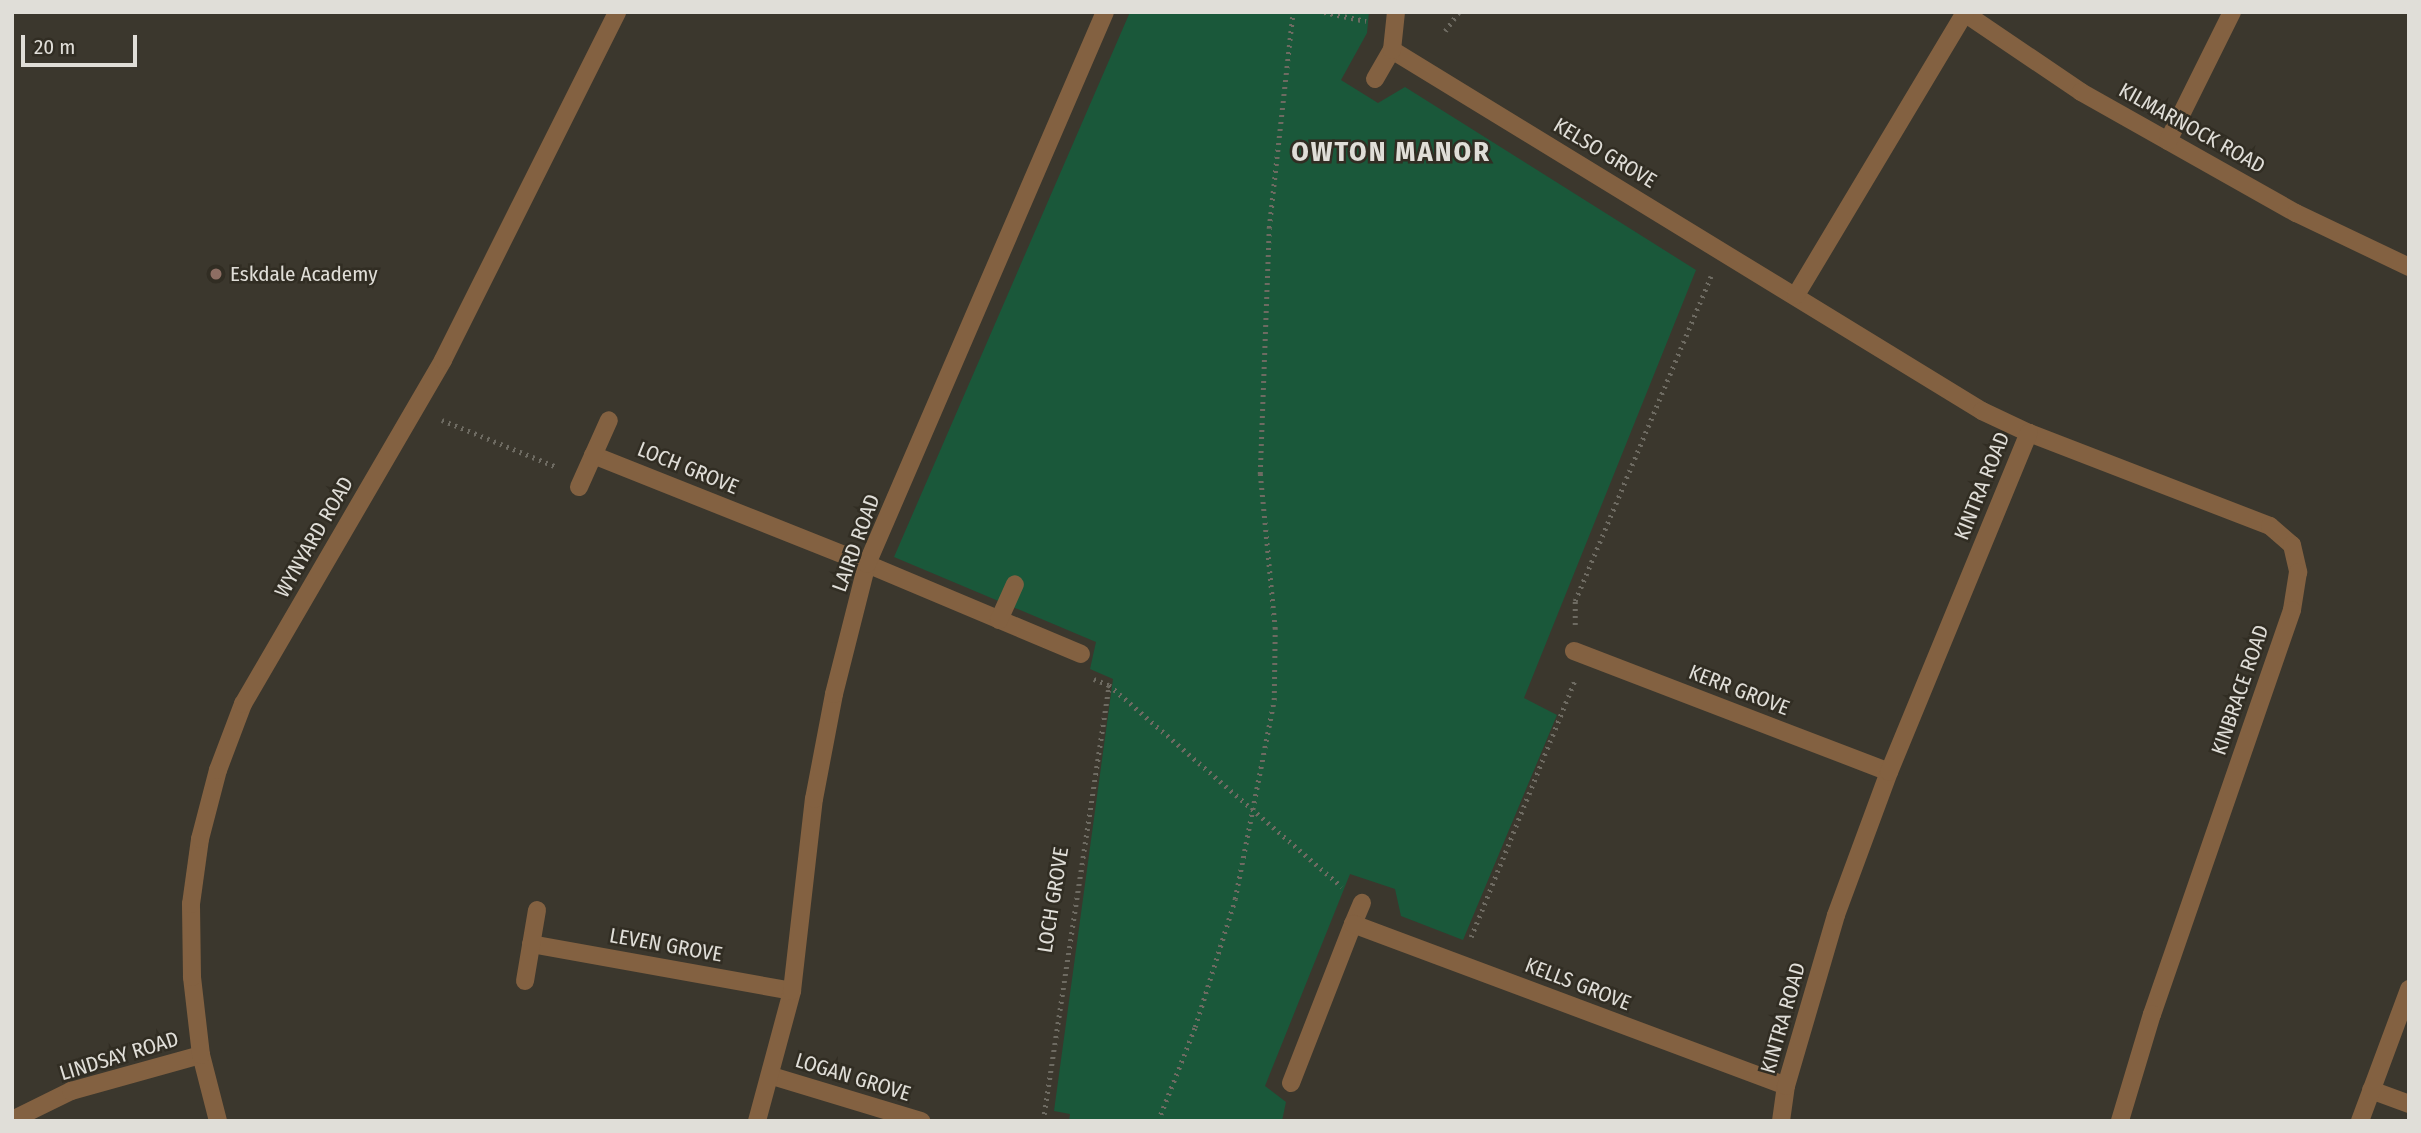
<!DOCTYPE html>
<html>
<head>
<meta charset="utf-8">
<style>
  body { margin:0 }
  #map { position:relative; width:2421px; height:1133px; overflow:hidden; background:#3b372d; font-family:"Fira Sans Condensed",sans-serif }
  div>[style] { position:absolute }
  .green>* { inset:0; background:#1a583a }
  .path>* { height:4.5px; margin-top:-2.25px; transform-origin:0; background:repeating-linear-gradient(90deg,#6e6b62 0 2px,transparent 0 7px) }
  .lane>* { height:18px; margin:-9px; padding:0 9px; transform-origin:9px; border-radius:9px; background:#836141 }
  .street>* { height:18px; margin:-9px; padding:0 9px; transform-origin:9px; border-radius:9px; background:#836141 }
  .dots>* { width:19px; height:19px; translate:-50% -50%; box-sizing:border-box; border:4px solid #312d23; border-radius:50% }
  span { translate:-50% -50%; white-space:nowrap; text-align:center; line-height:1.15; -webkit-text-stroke:5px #312d23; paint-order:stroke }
  .street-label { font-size:21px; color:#e0ded8 }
  .poi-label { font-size:21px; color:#e0ded8 }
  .left { translate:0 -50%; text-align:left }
  .district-label { font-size:28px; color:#e0ded8; font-weight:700; letter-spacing:2px }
  .frame { position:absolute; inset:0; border:14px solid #e0ded8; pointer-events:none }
  .scale { position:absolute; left:21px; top:35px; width:116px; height:32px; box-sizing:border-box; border:4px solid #e0ded8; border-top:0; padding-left:9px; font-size:21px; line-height:24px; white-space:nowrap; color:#e0ded8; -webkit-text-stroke:5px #312d23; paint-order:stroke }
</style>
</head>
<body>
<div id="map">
  <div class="green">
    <i style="clip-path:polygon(1130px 12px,1369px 12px,1367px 33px,1341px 80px,1378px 103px,1405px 87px,1696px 270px,1524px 698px,1557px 715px,1463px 940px,1401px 916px,1395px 889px,1350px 874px,1265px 1086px,1286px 1102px,1282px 1121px,1069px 1121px,1070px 1114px,1054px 1111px,1113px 679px,1090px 669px,1096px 642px,894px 557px)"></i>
  </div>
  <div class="path">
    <i style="left:1324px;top:12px;width:43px;rotate:12.1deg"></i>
    <i style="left:1445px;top:31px;width:24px;rotate:-54deg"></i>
    <i style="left:442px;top:420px;width:124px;rotate:22.2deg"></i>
    <i style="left:1575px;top:625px;width:24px;rotate:-90deg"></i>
    <i style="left:1575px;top:601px;width:352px;rotate:-67.3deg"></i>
    <i style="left:1094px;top:679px;width:16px;rotate:22deg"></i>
    <i style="left:1109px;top:685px;width:308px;rotate:40.9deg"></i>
    <i style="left:1471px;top:937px;width:278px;rotate:-68deg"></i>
    <i style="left:1043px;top:1121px;width:441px;rotate:-81.4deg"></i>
    <i style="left:1158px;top:1121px;width:101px;rotate:-68.5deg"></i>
    <i style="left:1195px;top:1027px;width:134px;rotate:-72.6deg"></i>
    <i style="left:1235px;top:899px;width:203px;rotate:-78.9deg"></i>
    <i style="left:1274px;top:700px;width:71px;rotate:-89.2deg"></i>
    <i style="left:1275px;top:629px;width:156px;rotate:-95.5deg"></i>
    <i style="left:1260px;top:474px;width:246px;rotate:-87.9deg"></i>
    <i style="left:1269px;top:228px;width:217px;rotate:-83.7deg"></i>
  </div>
  <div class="lane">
    <i style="left:2371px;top:1090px;width:40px;rotate:20.2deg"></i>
    <i style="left:2360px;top:1121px;width:141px;rotate:-69.6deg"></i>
  </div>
  <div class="street">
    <i style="left:1963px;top:12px;width:143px;rotate:34.1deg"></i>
    <i style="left:2081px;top:92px;width:247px;rotate:29.4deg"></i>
    <i style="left:2296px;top:213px;width:125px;rotate:25.5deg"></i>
    <i style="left:1392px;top:50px;width:692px;rotate:31.46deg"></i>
    <i style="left:1982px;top:411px;width:52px;rotate:25.1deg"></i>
    <i style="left:2029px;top:433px;width:258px;rotate:21.1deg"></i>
    <i style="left:2270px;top:526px;width:29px;rotate:41deg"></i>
    <i style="left:2292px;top:545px;width:28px;rotate:77deg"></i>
    <i style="left:2298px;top:572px;width:38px;rotate:99deg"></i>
    <i style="left:2292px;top:610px;width:428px;rotate:109.1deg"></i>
    <i style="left:2152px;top:1014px;width:112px;rotate:106.7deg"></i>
    <i style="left:1375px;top:79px;width:34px;rotate:-60deg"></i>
    <i style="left:1392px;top:50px;width:38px;rotate:-84deg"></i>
    <i style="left:2168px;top:141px;width:144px;rotate:-63.6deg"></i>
    <i style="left:1796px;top:295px;width:329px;rotate:-59.1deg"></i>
    <i style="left:593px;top:455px;width:295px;rotate:21.7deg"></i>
    <i style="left:867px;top:564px;width:232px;rotate:22.8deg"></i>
    <i style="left:579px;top:487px;width:73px;rotate:-65.9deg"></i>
    <i style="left:999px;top:620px;width:39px;rotate:-66deg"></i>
    <i style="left:1574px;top:651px;width:337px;rotate:21deg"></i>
    <i style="left:1353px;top:924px;width:23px;rotate:-67deg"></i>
    <i style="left:531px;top:944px;width:265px;rotate:10.2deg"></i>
    <i style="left:525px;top:981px;width:72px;rotate:-80.4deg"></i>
    <i style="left:772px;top:1076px;width:156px;rotate:16.8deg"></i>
    <i style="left:1291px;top:1083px;width:171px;rotate:-68.7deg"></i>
    <i style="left:1353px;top:924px;width:462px;rotate:20.5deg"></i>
    <i style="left:12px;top:1120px;width:66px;rotate:-26.2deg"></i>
    <i style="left:71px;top:1091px;width:135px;rotate:-15.5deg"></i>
    <i style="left:218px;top:1121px;width:68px;rotate:-104.4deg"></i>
    <i style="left:201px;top:1055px;width:79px;rotate:-96.6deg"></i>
    <i style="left:192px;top:977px;width:73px;rotate:-90.8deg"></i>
    <i style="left:191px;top:904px;width:66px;rotate:-82.1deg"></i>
    <i style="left:200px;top:839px;width:71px;rotate:-75.4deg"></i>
    <i style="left:218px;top:770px;width:71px;rotate:-69.3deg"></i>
    <i style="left:243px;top:704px;width:398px;rotate:-59.8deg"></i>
    <i style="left:443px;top:360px;width:389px;rotate:-63.4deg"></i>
    <i style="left:757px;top:1121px;width:135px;rotate:-74.9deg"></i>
    <i style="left:792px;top:991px;width:193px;rotate:-83.5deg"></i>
    <i style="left:814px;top:799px;width:107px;rotate:-79.2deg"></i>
    <i style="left:834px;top:694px;width:134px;rotate:-75.8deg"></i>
    <i style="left:867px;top:564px;width:601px;rotate:-66.68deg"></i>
    <i style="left:1781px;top:1121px;width:35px;rotate:-82deg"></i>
    <i style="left:1786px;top:1086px;width:178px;rotate:-73.7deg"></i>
    <i style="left:1836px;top:915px;width:153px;rotate:-69.7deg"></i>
    <i style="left:1889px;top:772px;width:367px;rotate:-67.6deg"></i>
  </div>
  <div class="dots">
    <i style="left:216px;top:274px;background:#8d6e63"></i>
  </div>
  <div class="street-label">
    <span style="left:2192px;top:128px;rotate:29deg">KILMARNOCK ROAD</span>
    <span style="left:1605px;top:153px;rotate:31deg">KELSO GROVE</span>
    <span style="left:688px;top:468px;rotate:22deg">LOCH GROVE</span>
    <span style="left:1982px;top:486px;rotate:-68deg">KINTRA ROAD</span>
    <span style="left:314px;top:537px;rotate:-60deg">WYNYARD ROAD</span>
    <span style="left:856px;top:543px;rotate:-70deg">LAIRD ROAD</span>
    <span style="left:1739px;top:690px;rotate:21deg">KERR GROVE</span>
    <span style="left:2240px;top:690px;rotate:-71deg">KINBRACE ROAD</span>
    <span style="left:1053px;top:900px;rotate:-81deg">LOCH GROVE</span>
    <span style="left:666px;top:945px;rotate:10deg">LEVEN GROVE</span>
    <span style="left:1578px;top:984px;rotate:21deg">KELLS GROVE</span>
    <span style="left:1783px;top:1018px;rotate:-74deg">KINTRA ROAD</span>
    <span style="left:119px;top:1056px;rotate:-17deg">LINDSAY ROAD</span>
    <span style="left:853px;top:1077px;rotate:17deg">LOGAN GROVE</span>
  </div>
  <div class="poi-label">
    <span class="left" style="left:230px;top:274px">Eskdale Academy</span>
  </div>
  <div class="district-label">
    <span style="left:1391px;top:152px">OWTON MANOR</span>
  </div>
  <div class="frame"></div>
  <div class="scale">20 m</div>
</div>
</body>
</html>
